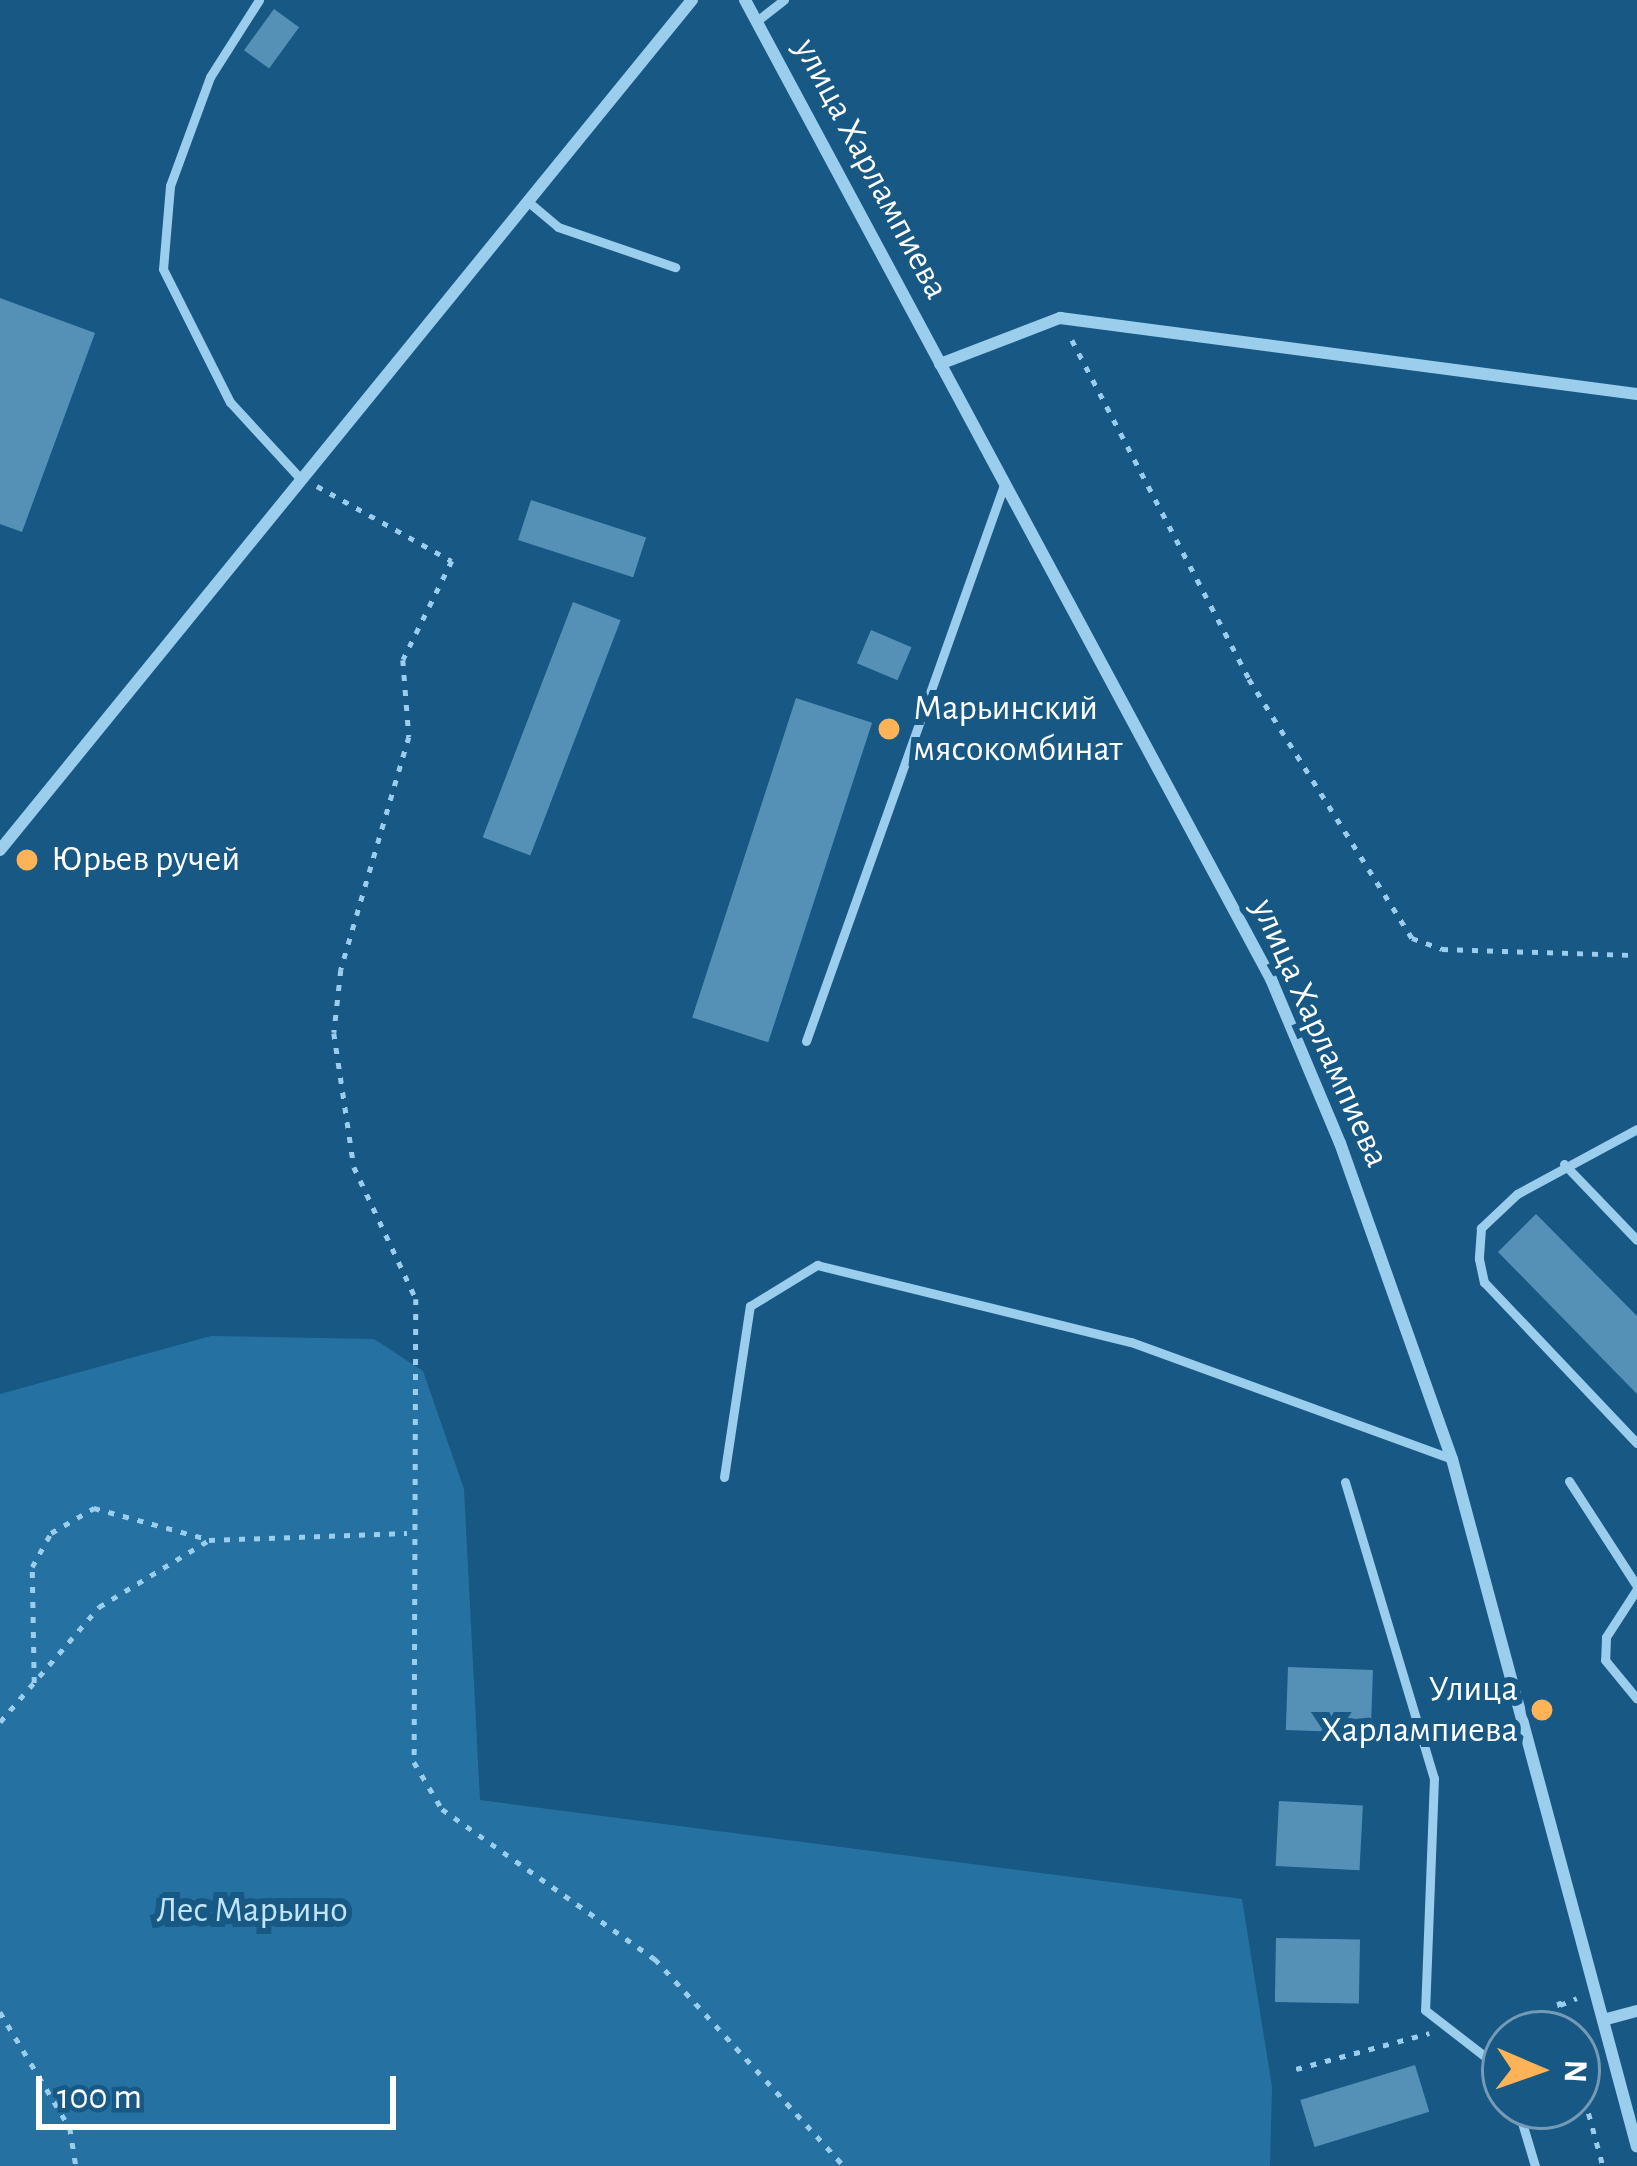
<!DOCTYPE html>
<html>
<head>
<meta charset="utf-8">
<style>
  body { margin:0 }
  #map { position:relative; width:1637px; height:2166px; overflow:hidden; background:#175884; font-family:"Alegreya Sans",sans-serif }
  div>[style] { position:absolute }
  .green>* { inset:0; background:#2572a2 }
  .building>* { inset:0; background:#5591b7; transform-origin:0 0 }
  .path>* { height:4.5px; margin-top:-2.25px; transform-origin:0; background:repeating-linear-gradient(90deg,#9bcded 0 6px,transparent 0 15px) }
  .lane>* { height:9px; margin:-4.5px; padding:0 4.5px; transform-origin:4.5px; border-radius:4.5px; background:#9bcded }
  .street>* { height:12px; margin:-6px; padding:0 6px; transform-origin:6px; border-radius:6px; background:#9bcded }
  .dots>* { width:33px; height:33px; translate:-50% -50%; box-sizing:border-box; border:6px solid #175884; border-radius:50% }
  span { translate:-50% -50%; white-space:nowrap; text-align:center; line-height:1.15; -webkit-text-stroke:12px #175884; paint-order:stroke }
  .street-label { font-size:36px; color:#fff }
  .poi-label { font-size:36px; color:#fff }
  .left { translate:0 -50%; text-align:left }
  .right { translate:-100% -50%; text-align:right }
  .park-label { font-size:36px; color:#c0e4fa }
  .north { position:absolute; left:1481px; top:2010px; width:120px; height:120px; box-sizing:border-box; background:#175884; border:3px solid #749bb5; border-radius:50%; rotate:92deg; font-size:33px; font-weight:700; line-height:48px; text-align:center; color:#fff }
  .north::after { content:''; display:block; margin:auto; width:42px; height:54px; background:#ffb357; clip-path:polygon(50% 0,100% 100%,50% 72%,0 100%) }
  .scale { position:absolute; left:36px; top:2076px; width:360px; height:54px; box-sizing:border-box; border:6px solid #fff; border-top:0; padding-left:15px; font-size:36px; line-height:42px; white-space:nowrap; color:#fff; -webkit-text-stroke:9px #175884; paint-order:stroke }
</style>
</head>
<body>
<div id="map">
  <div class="green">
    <i style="clip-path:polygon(211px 1336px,374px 1339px,423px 1371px,464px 1489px,480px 1800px,1242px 1899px,1272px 2087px,1270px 2166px,0 2166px,0 1394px)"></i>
  </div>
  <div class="building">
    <i style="left:274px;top:9px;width:31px;height:51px;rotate:36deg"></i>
    <i style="clip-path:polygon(0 298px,95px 333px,22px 532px,0 524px)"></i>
    <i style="left:531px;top:500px;width:121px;height:42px;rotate:18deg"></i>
    <i style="left:573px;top:602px;width:51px;height:252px;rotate:21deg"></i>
    <i style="left:871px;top:630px;width:44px;height:36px;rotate:23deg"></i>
    <i style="left:796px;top:698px;width:80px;height:336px;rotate:18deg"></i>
    <i style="clip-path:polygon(1536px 1214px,1637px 1316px,1637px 1394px,1498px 1252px)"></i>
    <i style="left:1288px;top:1667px;width:85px;height:63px;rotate:2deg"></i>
    <i style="left:1279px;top:1801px;width:84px;height:65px;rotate:3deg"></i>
    <i style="left:1276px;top:1938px;width:84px;height:64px;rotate:1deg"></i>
    <i style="left:1415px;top:2065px;width:49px;height:120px;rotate:73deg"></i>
  </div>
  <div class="path">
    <i style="left:1072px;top:340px;width:382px;rotate:62.4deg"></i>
    <i style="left:1249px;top:679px;width:306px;rotate:57.8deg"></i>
    <i style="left:1412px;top:938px;width:32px;rotate:20deg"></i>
    <i style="left:1442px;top:949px;width:195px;rotate:1.8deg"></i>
    <i style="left:317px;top:486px;width:154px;rotate:29.1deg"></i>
    <i style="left:452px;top:561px;width:110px;rotate:116.3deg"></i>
    <i style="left:403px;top:660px;width:77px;rotate:85.5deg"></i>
    <i style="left:409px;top:737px;width:243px;rotate:106.3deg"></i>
    <i style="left:341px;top:970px;width:63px;rotate:96.3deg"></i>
    <i style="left:334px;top:1033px;width:135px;rotate:81.5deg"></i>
    <i style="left:354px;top:1167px;width:146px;rotate:64.8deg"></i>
    <i style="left:416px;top:1299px;width:463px;rotate:90.2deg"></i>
    <i style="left:414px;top:1762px;width:55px;rotate:59.2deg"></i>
    <i style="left:442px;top:1809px;width:261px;rotate:35.2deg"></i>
    <i style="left:655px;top:1959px;width:280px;rotate:47.6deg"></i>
    <i style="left:34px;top:1683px;width:116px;rotate:-91deg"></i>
    <i style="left:32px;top:1567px;width:39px;rotate:-61deg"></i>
    <i style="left:51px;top:1533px;width:50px;rotate:-30.2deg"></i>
    <i style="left:94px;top:1508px;width:117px;rotate:15.3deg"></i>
    <i style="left:0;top:1722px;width:152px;rotate:-49.3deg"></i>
    <i style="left:99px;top:1607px;width:129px;rotate:-31.3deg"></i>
    <i style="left:209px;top:1540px;width:198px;rotate:-2deg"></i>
    <i style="left:1559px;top:2001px;width:34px;rotate:76deg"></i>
    <i style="left:1560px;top:2005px;width:18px;rotate:-22deg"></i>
    <i style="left:0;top:2012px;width:135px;rotate:58.9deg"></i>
    <i style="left:70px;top:2128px;width:38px;rotate:81deg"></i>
    <i style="left:1296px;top:2069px;width:138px;rotate:-15.1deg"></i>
    <i style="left:1577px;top:2070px;width:99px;rotate:74.8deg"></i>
  </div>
  <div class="lane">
    <i style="left:259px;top:0;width:91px;rotate:122.5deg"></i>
    <i style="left:210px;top:77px;width:116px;rotate:110.2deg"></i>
    <i style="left:170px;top:186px;width:83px;rotate:94.8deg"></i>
    <i style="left:163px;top:269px;width:149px;rotate:63.3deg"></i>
    <i style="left:230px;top:402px;width:100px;rotate:47.4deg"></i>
    <i style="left:758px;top:20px;width:33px;rotate:-38deg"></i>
    <i style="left:532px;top:205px;width:34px;rotate:40deg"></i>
    <i style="left:558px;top:227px;width:124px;rotate:18.9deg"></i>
    <i style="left:806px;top:1041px;width:593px;rotate:-70.4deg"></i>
    <i style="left:1637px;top:1129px;width:136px;rotate:151.6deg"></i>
    <i style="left:1517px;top:1194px;width:50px;rotate:136.6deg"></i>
    <i style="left:1481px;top:1228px;width:31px;rotate:94deg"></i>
    <i style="left:1479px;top:1259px;width:24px;rotate:78deg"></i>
    <i style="left:1484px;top:1282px;width:222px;rotate:46.5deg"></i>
    <i style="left:1564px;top:1164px;width:105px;rotate:46.2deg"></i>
    <i style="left:724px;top:1477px;width:173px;rotate:-81.4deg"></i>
    <i style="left:750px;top:1306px;width:79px;rotate:-31.5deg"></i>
    <i style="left:817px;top:1265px;width:323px;rotate:13.8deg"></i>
    <i style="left:1131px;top:1342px;width:342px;rotate:20deg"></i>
    <i style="left:1569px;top:1481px;width:125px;rotate:57.1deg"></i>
    <i style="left:1345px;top:1482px;width:309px;rotate:73.3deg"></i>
    <i style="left:1434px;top:1778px;width:232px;rotate:92.2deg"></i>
    <i style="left:1425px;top:2010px;width:101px;rotate:37.8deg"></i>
    <i style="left:1637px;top:1589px;width:57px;rotate:122.9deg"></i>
    <i style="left:1606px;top:1637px;width:23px;rotate:92deg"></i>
    <i style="left:1605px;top:1660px;width:50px;rotate:50.6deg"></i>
    <i style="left:1517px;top:2106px;width:63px;rotate:73.3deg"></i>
  </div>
  <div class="street">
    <i style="left:745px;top:0;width:1111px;rotate:61.75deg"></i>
    <i style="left:1271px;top:979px;width:178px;rotate:67.2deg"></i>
    <i style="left:1340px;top:1143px;width:335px;rotate:70.5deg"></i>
    <i style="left:1452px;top:1459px;width:712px;rotate:74.95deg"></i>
    <i style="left:940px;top:364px;width:129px;rotate:-21deg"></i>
    <i style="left:1060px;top:318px;width:582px;rotate:7.5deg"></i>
    <i style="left:0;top:850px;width:1096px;rotate:-50.85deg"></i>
    <i style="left:1603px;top:2020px;width:35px;rotate:-15deg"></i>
  </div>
  <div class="dots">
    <i style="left:889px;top:729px;background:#ffb357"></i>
    <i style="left:27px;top:860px;background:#ffb357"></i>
    <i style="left:1542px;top:1710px;background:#ffb357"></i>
  </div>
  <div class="street-label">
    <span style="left:871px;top:169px;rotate:62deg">улица Харлампиева</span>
    <span style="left:1320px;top:1033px;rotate:66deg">улица Харлампиева</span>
  </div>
  <div class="poi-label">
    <span class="left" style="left:913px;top:729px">Марьинский<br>мясокомбинат</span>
    <span class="left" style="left:51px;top:860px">Юрьев ручей</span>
    <span class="right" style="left:1518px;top:1710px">Улица<br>Харлампиева</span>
  </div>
  <div class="park-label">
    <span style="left:252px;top:1911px">Лес Марьино</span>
  </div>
  <div class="north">N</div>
  <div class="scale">100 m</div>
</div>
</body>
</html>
